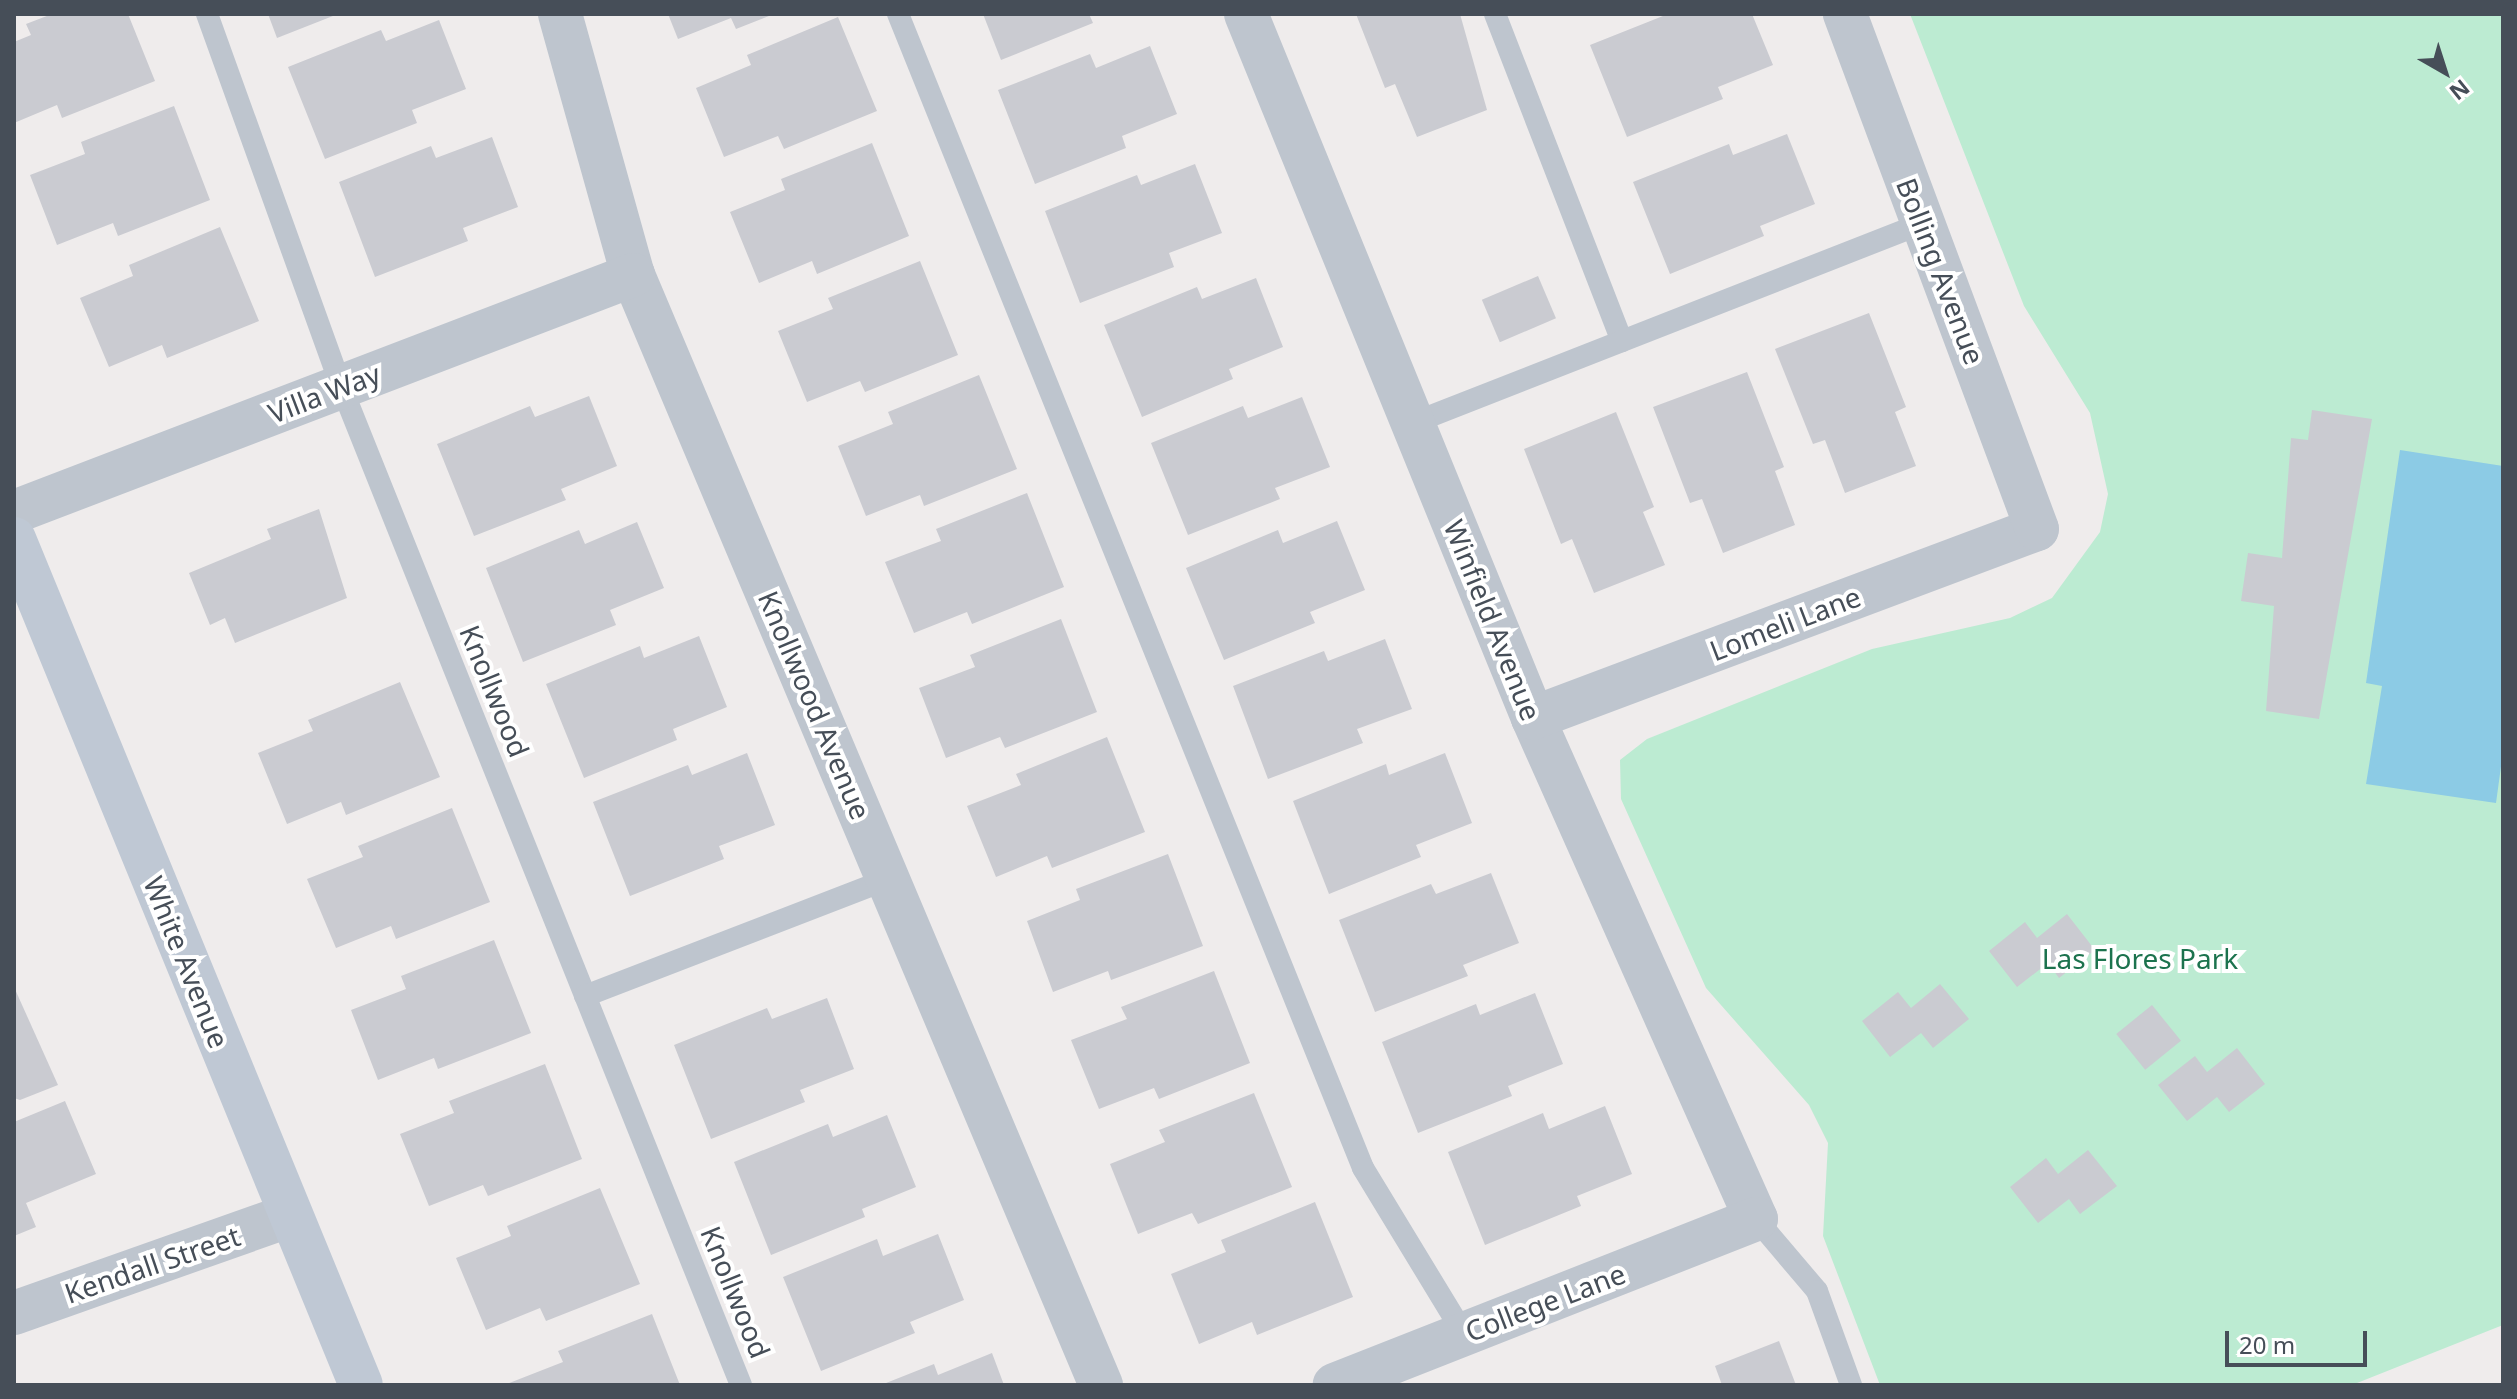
<!DOCTYPE html>
<html>
<head>
<meta charset="utf-8">
<style>
  body { margin:0 }
  #map { position:relative; width:2517px; height:1399px; overflow:hidden; background:#efecec; font-family:"Noto Sans",sans-serif }
  div>[style] { position:absolute }
  .green>* { inset:0; background:#bcebd2 }
  .water>* { inset:0; background:#8ccbe5 }
  .building>* { inset:0; background:#cacbd1; transform-origin:0 0 }
  .lane>* { height:22px; margin:-11px; padding:0 11px; transform-origin:11px; border-radius:11px; background:#bec5ce }
  .street>* { height:44px; margin:-22px; padding:0 22px; transform-origin:22px; border-radius:22px; background:#bec5ce }
  .secondary>* { height:44px; margin:-22px; padding:0 22px; transform-origin:22px; border-radius:22px; background:#bfc8d4 }
  span { translate:-50% -50%; white-space:nowrap; text-align:center; line-height:1.15; -webkit-text-stroke:8px #fff; paint-order:stroke }
  .street-label { font-size:28px; color:#464e58 }
  .park-label { font-size:28px; color:#1c734e }
  .frame { position:absolute; inset:0; border:16px solid #464e58; pointer-events:none }
  .north { position:absolute; left:2405px; top:32px; width:80px; height:80px; -webkit-text-stroke:6px #fff; paint-order:stroke; rotate:141deg; font-size:22px; font-weight:700; line-height:32px; text-align:center; color:#464e58 }
  .north::after { content:''; display:block; margin:auto; width:28px; height:36px; background:#464e58; clip-path:polygon(50% 0,100% 100%,50% 72%,0 100%) }
  .scale { position:absolute; left:2225px; top:1331px; width:142px; height:36px; box-sizing:border-box; border:4px solid #464e58; border-top:0; padding-left:10px; font-size:24px; line-height:28px; white-space:nowrap; color:#464e58; -webkit-text-stroke:6px #fff; paint-order:stroke }
</style>
</head>
<body>
<div id="map">
  <div class="green">
    <i style="clip-path:polygon(1910px 14px,2503px 14px,2503px 1325px,2352px 1385px,1880px 1385px,1823px 1236px,1828px 1143px,1809px 1105px,1706px 988px,1621px 799px,1620px 760px,1647px 739px,1872px 649px,2010px 618px,2052px 598px,2100px 532px,2108px 494px,2090px 413px,2024px 306px)"></i>
  </div>
  <div class="water">
    <i style="clip-path:polygon(2400px 450px,2503px 466px,2503px 752px,2496px 803px,2366px 784px,2382px 686px,2366px 683px)"></i>
  </div>
  <div class="building">
    <i style="clip-path:polygon(52px 14px,128px 14px,155px 81px,62px 118px,57px 105px,14px 123px,14px 42px,31px 35px,26px 24px)"></i>
    <i style="clip-path:polygon(268px 14px,338px 14px,277px 38px)"></i>
    <i style="clip-path:polygon(668px 14px,774px 14px,736px 29px,731px 18px,678px 39px)"></i>
    <i style="clip-path:polygon(983px 14px,1089px 14px,1093px 23px,1001px 60px)"></i>
    <i style="clip-path:polygon(1356px 14px,1460px 14px,1487px 110px,1417px 137px,1395px 84px,1385px 88px)"></i>
    <i style="clip-path:polygon(1668px 14px,1752px 14px,1773px 65px,1718px 87px,1723px 99px,1627px 137px,1590px 45px)"></i>
    <i style="clip-path:polygon(838px 17px,877px 111px,784px 149px,778px 136px,724px 157px,696px 88px,751px 65px,747px 55px)"></i>
    <i style="clip-path:polygon(439px 20px,466px 89px,412px 110px,417px 123px,325px 159px,288px 67px,381px 30px,386px 41px)"></i>
    <i style="clip-path:polygon(1150px 46px,1177px 114px,1122px 136px,1126px 148px,1035px 184px,998px 90px,1090px 54px,1096px 68px)"></i>
    <i style="clip-path:polygon(174px 106px,210px 200px,118px 236px,113px 223px,57px 245px,30px 175px,85px 154px,81px 142px)"></i>
    <i style="clip-path:polygon(1787px 134px,1815px 204px,1760px 226px,1764px 236px,1670px 274px,1633px 182px,1729px 144px,1733px 155px)"></i>
    <i style="clip-path:polygon(492px 137px,518px 207px,463px 228px,468px 241px,375px 277px,339px 182px,431px 146px,436px 158px)"></i>
    <i style="clip-path:polygon(872px 143px,909px 236px,817px 274px,812px 261px,759px 283px,730px 212px,785px 190px,781px 179px)"></i>
    <i style="clip-path:polygon(1195px 164px,1222px 233px,1169px 253px,1174px 267px,1080px 303px,1045px 211px,1137px 175px,1141px 185px)"></i>
    <i style="clip-path:polygon(220px 227px,259px 321px,167px 358px,162px 345px,109px 367px,80px 298px,133px 276px,129px 265px)"></i>
    <i style="clip-path:polygon(920px 261px,958px 355px,865px 392px,860px 381px,807px 402px,778px 331px,833px 309px,828px 298px)"></i>
    <i style="left:1538px;top:276px;width:46px;height:61px;rotate:67deg"></i>
    <i style="clip-path:polygon(1256px 278px,1283px 347px,1229px 369px,1233px 379px,1142px 417px,1104px 325px,1197px 287px,1202px 299px)"></i>
    <i style="clip-path:polygon(1869px 313px,1906px 407px,1895px 412px,1916px 466px,1845px 493px,1825px 440px,1813px 444px,1775px 349px)"></i>
    <i style="clip-path:polygon(1747px 372px,1784px 467px,1775px 471px,1795px 525px,1723px 553px,1702px 499px,1690px 503px,1653px 407px)"></i>
    <i style="clip-path:polygon(979px 375px,1017px 469px,924px 506px,920px 495px,866px 516px,838px 446px,893px 424px,888px 412px)"></i>
    <i style="clip-path:polygon(589px 396px,617px 466px,561px 489px,566px 500px,474px 536px,437px 444px,530px 406px,535px 417px)"></i>
    <i style="clip-path:polygon(1302px 397px,1330px 467px,1275px 488px,1280px 499px,1188px 535px,1151px 443px,1243px 406px,1248px 418px)"></i>
    <i style="clip-path:polygon(2312px 410px,2372px 419px,2319px 719px,2266px 711px,2274px 606px,2241px 601px,2248px 553px,2282px 558px,2291px 438px,2308px 440px)"></i>
    <i style="clip-path:polygon(1616px 412px,1654px 507px,1643px 512px,1665px 565px,1594px 593px,1572px 539px,1561px 544px,1524px 449px)"></i>
    <i style="clip-path:polygon(1027px 493px,1064px 587px,972px 624px,967px 612px,914px 633px,885px 562px,941px 541px,936px 529px)"></i>
    <i style="clip-path:polygon(319px 509px,347px 598px,235px 643px,225px 618px,210px 625px,189px 573px,271px 539px,267px 529px)"></i>
    <i style="clip-path:polygon(1337px 521px,1365px 590px,1310px 612px,1315px 623px,1224px 660px,1186px 568px,1278px 530px,1283px 543px)"></i>
    <i style="clip-path:polygon(637px 522px,664px 588px,610px 610px,616px 625px,523px 662px,486px 568px,579px 530px,585px 544px)"></i>
    <i style="clip-path:polygon(1061px 619px,1097px 712px,1005px 748px,1000px 737px,946px 758px,919px 688px,975px 667px,970px 655px)"></i>
    <i style="clip-path:polygon(699px 636px,727px 707px,673px 729px,677px 740px,584px 778px,546px 684px,640px 646px,644px 658px)"></i>
    <i style="clip-path:polygon(1385px 639px,1412px 709px,1357px 729px,1363px 743px,1268px 779px,1233px 686px,1324px 651px,1328px 661px)"></i>
    <i style="clip-path:polygon(400px 682px,440px 777px,346px 815px,341px 802px,287px 824px,258px 753px,313px 731px,308px 720px)"></i>
    <i style="clip-path:polygon(1107px 737px,1145px 832px,1052px 868px,1047px 856px,996px 877px,967px 806px,1021px 785px,1016px 774px)"></i>
    <i style="clip-path:polygon(747px 753px,775px 825px,719px 846px,724px 859px,630px 896px,593px 802px,688px 765px,692px 775px)"></i>
    <i style="clip-path:polygon(1445px 753px,1472px 823px,1416px 845px,1421px 857px,1329px 894px,1293px 801px,1386px 764px,1389px 775px)"></i>
    <i style="clip-path:polygon(452px 808px,490px 902px,396px 939px,391px 926px,336px 948px,307px 879px,363px 857px,358px 846px)"></i>
    <i style="clip-path:polygon(1168px 854px,1203px 946px,1111px 980px,1108px 971px,1053px 992px,1027px 921px,1080px 900px,1076px 889px)"></i>
    <i style="clip-path:polygon(1491px 873px,1519px 943px,1463px 965px,1468px 976px,1375px 1012px,1339px 920px,1431px 884px,1436px 894px)"></i>
    <i style="clip-path:polygon(2067px 914px,2095px 950px,2059px 978px,2048px 963px,2017px 987px,1989px 951px,2025px 922px,2037px 938px)"></i>
    <i style="clip-path:polygon(494px 940px,531px 1033px,438px 1069px,434px 1058px,378px 1080px,351px 1010px,406px 989px,401px 976px)"></i>
    <i style="clip-path:polygon(1214px 971px,1250px 1063px,1159px 1099px,1154px 1088px,1099px 1109px,1071px 1040px,1127px 1019px,1121px 1007px)"></i>
    <i style="clip-path:polygon(1940px 984px,1969px 1019px,1933px 1048px,1921px 1033px,1890px 1057px,1862px 1021px,1898px 992px,1911px 1008px)"></i>
    <i style="clip-path:polygon(14px 987px,58px 1085px,20px 1100px,14px 1098px)"></i>
    <i style="clip-path:polygon(1535px 993px,1563px 1064px,1508px 1086px,1512px 1096px,1418px 1133px,1382px 1042px,1476px 1004px,1480px 1015px)"></i>
    <i style="clip-path:polygon(827px 998px,854px 1069px,800px 1090px,805px 1102px,711px 1139px,674px 1045px,767px 1008px,772px 1019px)"></i>
    <i style="left:2152px;top:1005px;width:46px;height:46px;rotate:51deg"></i>
    <i style="clip-path:polygon(2237px 1048px,2265px 1084px,2229px 1112px,2217px 1097px,2187px 1121px,2158px 1085px,2195px 1056px,2207px 1072px)"></i>
    <i style="clip-path:polygon(545px 1064px,582px 1159px,488px 1196px,483px 1185px,429px 1206px,400px 1134px,454px 1113px,449px 1101px)"></i>
    <i style="clip-path:polygon(1254px 1093px,1292px 1187px,1198px 1224px,1192px 1213px,1138px 1234px,1110px 1164px,1165px 1142px,1159px 1130px)"></i>
    <i style="clip-path:polygon(65px 1101px,96px 1174px,26px 1203px,36px 1227px,14px 1236px,14px 1122px)"></i>
    <i style="clip-path:polygon(1605px 1106px,1632px 1174px,1577px 1196px,1581px 1206px,1485px 1245px,1448px 1152px,1543px 1113px,1549px 1129px)"></i>
    <i style="clip-path:polygon(887px 1115px,916px 1187px,862px 1209px,865px 1217px,771px 1255px,734px 1162px,828px 1124px,833px 1137px)"></i>
    <i style="clip-path:polygon(2088px 1150px,2117px 1186px,2080px 1214px,2069px 1199px,2038px 1223px,2010px 1187px,2046px 1158px,2058px 1174px)"></i>
    <i style="clip-path:polygon(600px 1188px,640px 1284px,546px 1321px,540px 1308px,486px 1330px,456px 1258px,511px 1236px,507px 1226px)"></i>
    <i style="clip-path:polygon(1315px 1202px,1353px 1297px,1257px 1335px,1252px 1322px,1199px 1344px,1171px 1274px,1226px 1252px,1221px 1240px)"></i>
    <i style="clip-path:polygon(938px 1234px,964px 1300px,910px 1322px,915px 1333px,821px 1371px,783px 1277px,877px 1239px,883px 1256px)"></i>
    <i style="clip-path:polygon(652px 1314px,680px 1385px,504px 1385px,563px 1362px,558px 1351px)"></i>
    <i style="clip-path:polygon(1779px 1341px,1796px 1385px,1722px 1385px,1715px 1366px)"></i>
    <i style="clip-path:polygon(992px 1353px,1004px 1385px,881px 1385px,934px 1364px,938px 1375px)"></i>
  </div>
  <div class="lane">
    <i style="left:207px;top:14px;width:395px;rotate:70.2deg"></i>
    <i style="left:341px;top:386px;width:1076px;rotate:68.18deg"></i>
    <i style="left:898px;top:14px;width:1244px;rotate:68.05deg"></i>
    <i style="left:1363px;top:1168px;width:194px;rotate:58.7deg"></i>
    <i style="left:1495px;top:14px;width:351px;rotate:68.8deg"></i>
    <i style="left:1413px;top:423px;width:548px;rotate:-21.41deg"></i>
    <i style="left:585px;top:996px;width:325px;rotate:-21.1deg"></i>
    <i style="left:1756px;top:1219px;width:94px;rotate:49.7deg"></i>
    <i style="left:1817px;top:1291px;width:100px;rotate:70.1deg"></i>
  </div>
  <div class="street">
    <i style="left:560px;top:14px;width:271px;rotate:74.4deg"></i>
    <i style="left:633px;top:275px;width:1205px;rotate:67.14deg"></i>
    <i style="left:1246px;top:14px;width:760px;rotate:67.82deg"></i>
    <i style="left:1533px;top:718px;width:548px;rotate:66.01deg"></i>
    <i style="left:1756px;top:1219px;width:453px;rotate:158.5deg"></i>
    <i style="left:14px;top:512px;width:663px;rotate:-20.95deg"></i>
    <i style="left:1533px;top:718px;width:538px;rotate:-20.56deg"></i>
    <i style="left:2037px;top:529px;width:550px;rotate:-110.45deg"></i>
    <i style="left:14px;top:1313px;width:293px;rotate:-19.5deg"></i>
  </div>
  <div class="secondary">
    <i style="left:14px;top:539px;width:914px;rotate:67.7deg"></i>
  </div>
  <div class="street-label">
    <span style="left:1941px;top:271px;rotate:69deg">Bolling Avenue</span>
    <span style="left:324px;top:393px;rotate:-21deg">Villa Way</span>
    <span style="left:1493px;top:620px;rotate:68deg">Winfield Avenue</span>
    <span style="left:1785px;top:623px;rotate:-21deg">Lomeli Lane</span>
    <span style="left:495px;top:691px;rotate:68deg">Knollwood</span>
    <span style="left:815px;top:705px;rotate:67deg">Knollwood Avenue</span>
    <span style="left:187px;top:962px;rotate:68deg">White Avenue</span>
    <span style="left:152px;top:1264px;rotate:-19deg">Kendall Street</span>
    <span style="left:736px;top:1292px;rotate:68deg">Knollwood</span>
    <span style="left:1545px;top:1302px;rotate:-21deg">College Lane</span>
  </div>
  <div class="park-label">
    <span style="left:2140px;top:958px">Las Flores Park</span>
  </div>
  <div class="frame"></div>
  <div class="north">N</div>
  <div class="scale">20 m</div>
</div>
</body>
</html>
